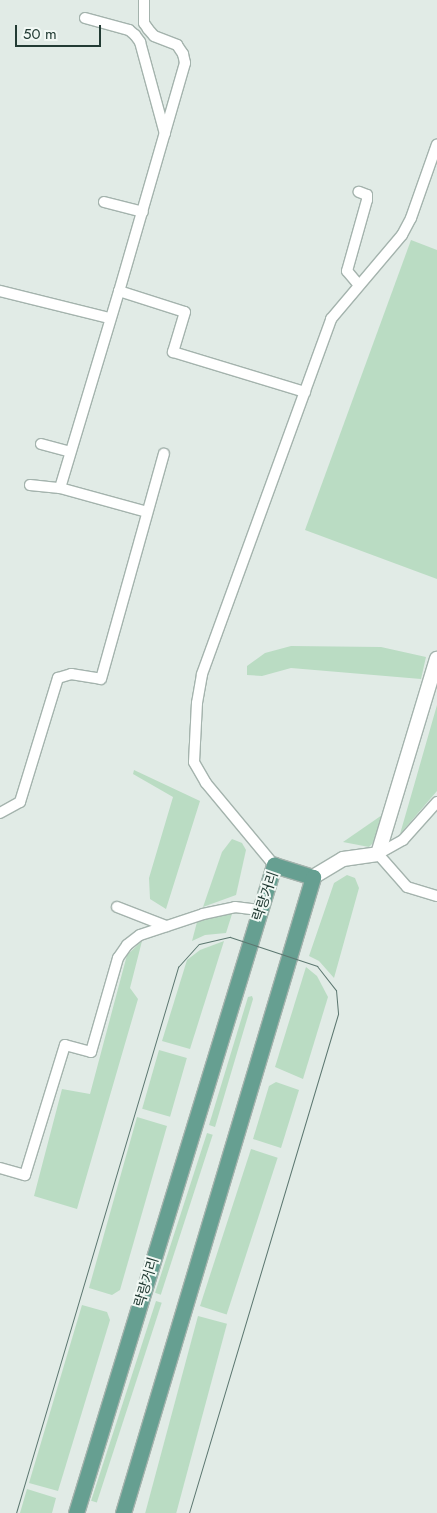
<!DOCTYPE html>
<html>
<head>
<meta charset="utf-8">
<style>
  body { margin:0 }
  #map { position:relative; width:437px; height:1513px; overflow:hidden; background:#e1ebe6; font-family:Jost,"Noto Sans KR",sans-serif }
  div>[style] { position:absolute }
  .green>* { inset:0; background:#badcc3; transform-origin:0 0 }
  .roads { filter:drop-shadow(1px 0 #a4b3ad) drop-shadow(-1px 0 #a4b3ad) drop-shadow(0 1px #a4b3ad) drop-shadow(0 -1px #a4b3ad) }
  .street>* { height:10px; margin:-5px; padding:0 5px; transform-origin:5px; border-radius:5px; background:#fff }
  .secondary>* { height:14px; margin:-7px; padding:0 7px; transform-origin:7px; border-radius:7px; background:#fff }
  .primary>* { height:15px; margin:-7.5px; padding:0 7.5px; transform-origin:7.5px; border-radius:7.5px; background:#669f91 }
  .tram>* { height:1px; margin:-0.5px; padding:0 0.5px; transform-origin:0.5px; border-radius:0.5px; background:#5c7770 }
  span { translate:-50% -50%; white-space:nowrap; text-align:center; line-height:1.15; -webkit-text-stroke:4px #f1f8f4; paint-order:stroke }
  .street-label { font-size:14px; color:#223b34 }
  .scale { position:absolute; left:15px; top:25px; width:86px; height:22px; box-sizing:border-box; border:2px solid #223b34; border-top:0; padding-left:6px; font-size:15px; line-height:18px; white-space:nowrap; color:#223b34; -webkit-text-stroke:4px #f1f8f4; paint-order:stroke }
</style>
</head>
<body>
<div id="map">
  <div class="green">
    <i style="clip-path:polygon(411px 240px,437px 250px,437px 579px,305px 530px)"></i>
    <i style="clip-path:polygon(291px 646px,381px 647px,426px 657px,421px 679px,291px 668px,262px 676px,247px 675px,247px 666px,265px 653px)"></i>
    <i style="clip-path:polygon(437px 705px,437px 791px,400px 834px,415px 782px)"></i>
    <i style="clip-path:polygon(134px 770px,200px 801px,166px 909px,150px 899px,149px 878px,173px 797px,133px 774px)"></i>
    <i style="clip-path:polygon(385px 813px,375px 841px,369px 847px,343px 842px)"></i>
    <i style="clip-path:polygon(232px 839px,242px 843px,246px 850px,236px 895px,203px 907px,222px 852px)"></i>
    <i style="clip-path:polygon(347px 875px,355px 878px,359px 888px,334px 978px,319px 961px,309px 956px,334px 883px)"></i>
    <i style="clip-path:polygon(224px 913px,232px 914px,226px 933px,205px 935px,192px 941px,197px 922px)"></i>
    <i style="clip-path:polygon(142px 941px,130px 988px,138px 999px,77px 1209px,34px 1196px,62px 1089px,90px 1094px,127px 955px)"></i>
    <i style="clip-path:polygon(224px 941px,190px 1049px,162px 1041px,187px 960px,200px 950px)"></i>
    <i style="clip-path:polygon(306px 967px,317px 976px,328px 997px,303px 1079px,275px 1067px)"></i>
    <i style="clip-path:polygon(252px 996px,253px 999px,215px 1127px,209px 1125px,248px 997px)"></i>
    <i style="left:159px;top:1050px;width:29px;height:61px;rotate:16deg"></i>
    <i style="clip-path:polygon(276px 1082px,299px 1090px,281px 1148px,253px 1139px,269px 1086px)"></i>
    <i style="clip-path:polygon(137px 1117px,167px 1126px,120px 1290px,112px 1295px,89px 1288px)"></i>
    <i style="left:207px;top:1133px;width:6px;height:168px;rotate:18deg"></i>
    <i style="left:251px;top:1149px;width:28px;height:165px;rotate:18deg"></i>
    <i style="left:156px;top:1301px;width:6px;height:210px;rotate:18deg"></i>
    <i style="clip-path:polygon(82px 1305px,107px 1312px,110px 1320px,58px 1491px,29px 1483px)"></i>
    <i style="left:198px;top:1316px;width:30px;height:205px;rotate:15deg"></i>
    <i style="clip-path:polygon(27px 1489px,56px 1498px,52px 1513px,20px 1513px)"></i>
  </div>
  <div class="roads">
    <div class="street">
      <i style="left:144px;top:0;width:23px;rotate:90deg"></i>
      <i style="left:144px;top:23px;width:7px;rotate:56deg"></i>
      <i style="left:148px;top:29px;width:9px;rotate:49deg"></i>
      <i style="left:154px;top:36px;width:25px;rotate:21deg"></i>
      <i style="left:177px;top:45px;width:11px;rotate:56deg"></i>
      <i style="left:183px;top:54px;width:9px;rotate:77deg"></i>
      <i style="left:185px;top:63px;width:237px;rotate:106.1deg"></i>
      <i style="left:119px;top:291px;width:69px;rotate:17.7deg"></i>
      <i style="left:185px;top:312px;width:42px;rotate:106.7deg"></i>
      <i style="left:173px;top:352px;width:138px;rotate:16.9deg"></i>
      <i style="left:85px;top:18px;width:46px;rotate:15.3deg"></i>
      <i style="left:129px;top:30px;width:8px;rotate:40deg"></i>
      <i style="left:135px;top:35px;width:9px;rotate:54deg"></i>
      <i style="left:140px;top:42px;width:95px;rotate:74.8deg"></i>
      <i style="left:104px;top:202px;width:40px;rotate:14.4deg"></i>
      <i style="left:358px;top:284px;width:17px;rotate:-130deg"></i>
      <i style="left:347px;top:271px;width:74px;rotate:-74.3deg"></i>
      <i style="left:367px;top:200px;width:5px;rotate:-90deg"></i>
      <i style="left:367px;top:195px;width:9px;rotate:-159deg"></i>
      <i style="left:0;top:291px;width:112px;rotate:13.9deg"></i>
      <i style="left:41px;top:444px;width:30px;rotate:15deg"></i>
      <i style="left:30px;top:485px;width:30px;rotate:6deg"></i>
      <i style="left:60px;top:488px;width:90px;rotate:15.4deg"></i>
      <i style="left:60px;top:488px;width:206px;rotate:-73.3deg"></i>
      <i style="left:437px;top:802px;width:51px;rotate:131.8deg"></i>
      <i style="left:403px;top:840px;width:29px;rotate:151deg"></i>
      <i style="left:378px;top:854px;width:44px;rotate:48.7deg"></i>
      <i style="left:407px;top:887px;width:31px;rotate:17deg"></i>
      <i style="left:0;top:813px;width:23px;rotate:-29deg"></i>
      <i style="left:20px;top:802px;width:130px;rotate:-73deg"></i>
      <i style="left:58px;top:678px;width:14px;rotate:-17deg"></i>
      <i style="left:71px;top:674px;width:30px;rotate:9deg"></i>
      <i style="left:101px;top:679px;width:234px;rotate:-74.4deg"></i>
      <i style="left:274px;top:865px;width:107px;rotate:-129.7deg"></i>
      <i style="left:206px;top:783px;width:24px;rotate:-120deg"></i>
      <i style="left:194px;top:762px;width:59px;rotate:-87.1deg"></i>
      <i style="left:197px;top:703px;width:29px;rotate:-80deg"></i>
      <i style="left:202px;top:674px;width:378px;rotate:-70deg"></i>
      <i style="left:331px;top:319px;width:110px;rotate:-49.8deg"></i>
      <i style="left:402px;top:235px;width:19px;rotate:-62deg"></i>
      <i style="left:411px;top:218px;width:78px;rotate:-70.6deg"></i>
      <i style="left:117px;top:907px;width:53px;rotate:21.2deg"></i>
      <i style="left:0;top:1168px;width:26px;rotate:16deg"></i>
      <i style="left:25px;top:1175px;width:136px;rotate:-72.9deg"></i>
      <i style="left:65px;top:1045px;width:27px;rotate:15deg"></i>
      <i style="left:91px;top:1052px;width:98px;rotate:-74deg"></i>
      <i style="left:118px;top:958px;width:16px;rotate:-55deg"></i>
      <i style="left:127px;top:945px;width:16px;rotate:-38deg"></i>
      <i style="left:140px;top:935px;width:66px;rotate:-18.4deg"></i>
      <i style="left:203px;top:914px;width:33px;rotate:-12deg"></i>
      <i style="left:235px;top:907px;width:24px;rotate:7deg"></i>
    </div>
    <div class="secondary">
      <i style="left:313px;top:877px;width:35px;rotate:-31deg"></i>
      <i style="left:343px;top:859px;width:35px;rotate:-8deg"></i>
      <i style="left:378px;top:854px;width:204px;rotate:-73.2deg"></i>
    </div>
    <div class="primary">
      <i style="left:76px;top:1513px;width:678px;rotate:-73.01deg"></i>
      <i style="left:274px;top:865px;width:41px;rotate:17.1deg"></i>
      <i style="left:313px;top:877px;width:664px;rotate:106.63deg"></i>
    </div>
  </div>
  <div class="tram">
    <i style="left:16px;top:1513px;width:570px;rotate:-73.47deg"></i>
    <i style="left:178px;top:967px;width:31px;rotate:-48deg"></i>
    <i style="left:199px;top:944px;width:32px;rotate:-13deg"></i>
    <i style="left:230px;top:937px;width:92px;rotate:18.4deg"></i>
    <i style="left:317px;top:966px;width:31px;rotate:52deg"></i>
    <i style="left:336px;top:990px;width:24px;rotate:85deg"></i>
    <i style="left:338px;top:1014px;width:521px;rotate:106.63deg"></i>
  </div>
  <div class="street-label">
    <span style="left:265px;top:896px;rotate:-71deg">락랑거리</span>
    <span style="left:146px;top:1282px;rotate:-73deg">락랑거리</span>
  </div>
  <div class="scale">50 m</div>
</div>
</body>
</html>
